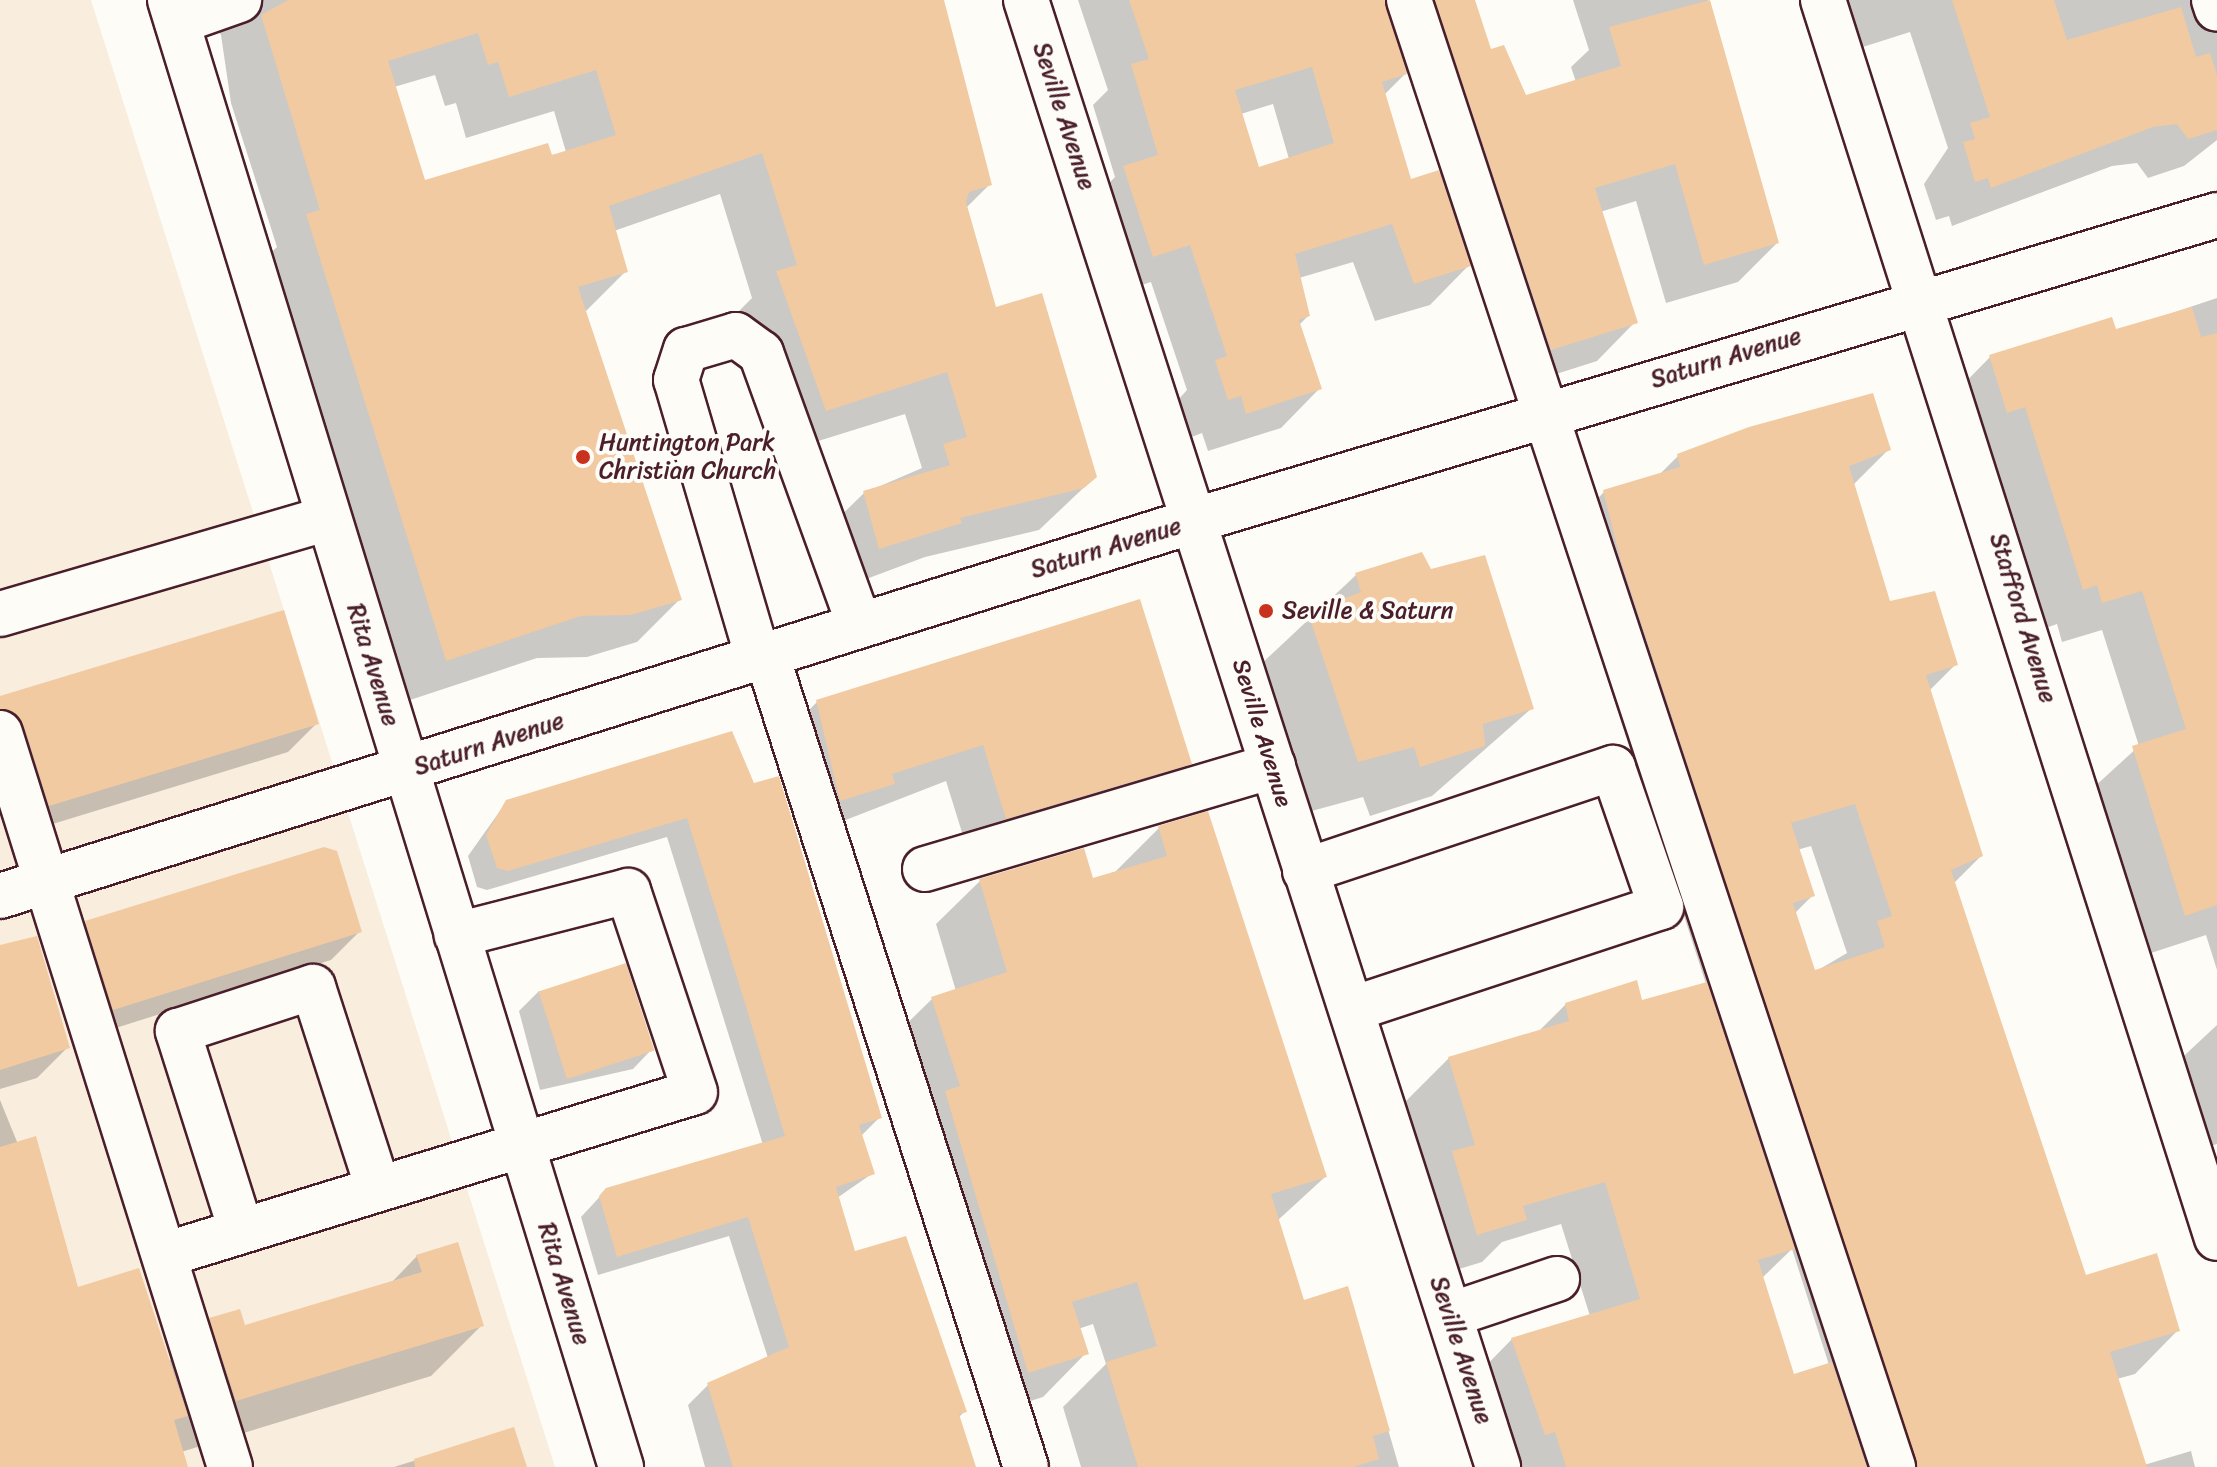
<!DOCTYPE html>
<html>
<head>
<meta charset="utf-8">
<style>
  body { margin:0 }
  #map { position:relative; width:2217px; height:1467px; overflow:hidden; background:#fdfcf7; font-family:Sriracha,sans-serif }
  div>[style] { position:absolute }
  .built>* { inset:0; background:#f9eddd }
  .shadow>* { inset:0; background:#0003 }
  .building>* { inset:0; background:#f1caa1; transform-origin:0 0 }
  .roads { filter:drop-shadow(2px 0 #4a1f2b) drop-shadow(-2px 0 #4a1f2b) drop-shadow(0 2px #4a1f2b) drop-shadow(0 -2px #4a1f2b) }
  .minor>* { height:44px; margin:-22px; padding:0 22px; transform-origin:22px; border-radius:22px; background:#fdfcf7 }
  .dots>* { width:22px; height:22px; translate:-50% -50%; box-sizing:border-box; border:4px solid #fdfcf7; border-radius:50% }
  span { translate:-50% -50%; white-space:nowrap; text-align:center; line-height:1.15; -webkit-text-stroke:8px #fdfcf7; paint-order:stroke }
  .street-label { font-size:24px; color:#4a1f2b }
  .poi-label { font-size:24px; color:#4a1f2b }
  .left { translate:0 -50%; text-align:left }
</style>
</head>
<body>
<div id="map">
  <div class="built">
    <i style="clip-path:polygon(0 0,91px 0,555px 1467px,0 1467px)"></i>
  </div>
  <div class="shadow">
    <i style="clip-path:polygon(evenodd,177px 0,941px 0,990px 184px,966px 208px,995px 310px,1095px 477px,1039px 530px,925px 557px,837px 590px,821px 535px,864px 493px,922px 468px,905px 414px,783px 452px,735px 315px,752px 298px,720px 194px,614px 231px,626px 271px,584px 313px,680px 599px,637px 642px,587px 657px,537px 658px,404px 702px,265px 258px,277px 247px,231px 103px,221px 35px,203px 7px,177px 0,435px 75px,445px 106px,456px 103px,466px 138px,554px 111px,566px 152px,423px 182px,394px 87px,435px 75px)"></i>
    <i style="clip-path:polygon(evenodd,1078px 0,1473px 0,1490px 51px,1524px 98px,1576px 82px,1571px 67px,1589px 50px,1573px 0,1708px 0,1777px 243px,1738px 282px,1666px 303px,1636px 201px,1600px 212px,1635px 322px,1597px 361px,1512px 388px,1471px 263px,1430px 305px,1375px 321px,1353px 262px,1299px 278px,1308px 316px,1299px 325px,1319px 389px,1281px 428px,1208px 451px,1202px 433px,1189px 438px,1177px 401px,1187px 390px,1151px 282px,1114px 294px,1086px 207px,1115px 177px,1093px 105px,1108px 90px,1078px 0,1408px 71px,1441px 172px,1410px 181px,1384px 95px,1408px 71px,1078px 0,1273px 104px,1289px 159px,1257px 169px,1241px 114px,1273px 104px)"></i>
    <i style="clip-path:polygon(1831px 0,2217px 0,2217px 140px,2184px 166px,2148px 178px,2137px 163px,2112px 166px,1952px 226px,1949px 216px,1936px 220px,1924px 184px,1948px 148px,1910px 32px,1844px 53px)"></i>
    <i style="clip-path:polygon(2217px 298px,2217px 970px,2206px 935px,2145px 955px,2093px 788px,2139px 746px,2102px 630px,2062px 642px,2057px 624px,2043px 629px,1950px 398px,1990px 357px,2115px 332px)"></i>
    <i style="clip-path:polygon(evenodd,1889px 449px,1853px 485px,1889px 603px,1955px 665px,1929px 691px,1981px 856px,1954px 883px,2085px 1277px,2178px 1330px,2135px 1374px,2117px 1379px,2144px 1465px,2191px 1451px,2195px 1467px,1498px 1467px,1469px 1383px,1512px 1339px,1590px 1316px,1561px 1224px,1502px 1242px,1482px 1262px,1433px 1277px,1410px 1196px,1429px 1178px,1405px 1102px,1449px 1058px,1538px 1032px,1566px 1004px,1641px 1003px,1706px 984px,1561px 536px,1604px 492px,1658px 476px,1678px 456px,1889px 449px,1811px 846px,1847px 953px,1813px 973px,1794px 914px,1813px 895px,1797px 850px,1811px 846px,1889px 449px,1792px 1249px,1829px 1365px,1792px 1377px,1762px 1278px,1792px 1249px)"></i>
    <i style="clip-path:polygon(1356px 575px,1532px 708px,1432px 796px,1370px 816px,1363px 797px,1308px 812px,1259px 666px)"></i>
    <i style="clip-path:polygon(0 700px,317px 723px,288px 752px,20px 834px,0 770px)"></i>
    <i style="clip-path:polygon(817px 702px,1190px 763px,1152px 801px,969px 855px,946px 781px,802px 837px,780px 739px)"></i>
    <i style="clip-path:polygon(731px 734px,880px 1117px,860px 1137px,873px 1173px,837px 1198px,854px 1254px,965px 1411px,958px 1418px,974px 1467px,705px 1467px,688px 1405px,708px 1385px,768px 1358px,729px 1236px,598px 1275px,581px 1217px,607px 1189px,763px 1145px,667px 837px,487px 890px,477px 887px,468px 856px,507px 801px)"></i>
    <i style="clip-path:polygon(1159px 828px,1325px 1177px,1277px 1221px,1303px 1302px,1347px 1288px,1399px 1467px,1081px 1467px,1063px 1407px,1106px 1364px,1093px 1324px,1078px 1329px,1086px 1353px,1043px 1397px,985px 1415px,903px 1136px,888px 1042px,932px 999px,956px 991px,936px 924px,980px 881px,1092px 881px,1115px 872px)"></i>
    <i style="clip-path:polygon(86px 923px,360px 931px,331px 960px,84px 1038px,57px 952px)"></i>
    <i style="clip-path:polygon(0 947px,67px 1048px,37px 1078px,0 1089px)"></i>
    <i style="clip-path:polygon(539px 991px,652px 1049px,633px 1069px,540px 1090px,519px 1011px)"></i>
    <i style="clip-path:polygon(2217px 1025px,2217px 1144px,2197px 1150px,2172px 1067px)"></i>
    <i style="clip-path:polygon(0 1100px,77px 1289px,168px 1362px,211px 1320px,244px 1327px,391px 1283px,417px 1256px,482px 1325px,431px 1376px,181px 1452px,186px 1467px,0 1467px)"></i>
    <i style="clip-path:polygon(513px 1430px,524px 1467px,394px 1467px)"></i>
  </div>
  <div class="building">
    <i style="clip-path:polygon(evenodd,288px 0,944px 0,992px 185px,969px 192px,966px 202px,996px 307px,1042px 293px,1097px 477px,1084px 488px,960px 518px,962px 523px,879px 549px,863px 491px,950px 465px,943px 444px,967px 437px,947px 372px,826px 411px,776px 271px,797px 265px,762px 153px,609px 206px,628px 272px,578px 287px,682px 600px,631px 615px,581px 616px,446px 661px,306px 214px,320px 210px,261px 15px,288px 0,478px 33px,488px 65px,498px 62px,509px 97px,596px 70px,616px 135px,552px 155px,548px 143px,425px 180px,388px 61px,478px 33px)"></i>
    <i style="clip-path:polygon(evenodd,1129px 0,1385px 0,1407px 74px,1382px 82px,1411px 179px,1439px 170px,1471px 266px,1414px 284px,1392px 224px,1295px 254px,1310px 316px,1299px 320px,1322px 389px,1246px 414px,1241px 396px,1228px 400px,1215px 360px,1227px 356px,1190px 245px,1153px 257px,1123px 166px,1158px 155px,1131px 64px,1149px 59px,1129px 0,1312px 67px,1334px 143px,1259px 167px,1235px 90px,1312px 67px)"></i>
    <i style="clip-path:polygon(1435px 0,1475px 0,1491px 49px,1504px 45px,1526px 95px,1621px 66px,1609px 27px,1710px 0,1779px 243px,1704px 265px,1675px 164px,1595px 188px,1638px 323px,1551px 350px)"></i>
    <i style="clip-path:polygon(1952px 0,2054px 0,2067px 40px,2181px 7px,2196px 57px,2210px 53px,2217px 75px,2217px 130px,2188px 139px,2177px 124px,2153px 127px,1991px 188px,1988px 178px,1975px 182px,1963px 142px,1975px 139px,1970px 123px,1990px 117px)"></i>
    <i style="clip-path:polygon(2192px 307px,2201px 337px,2217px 333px,2217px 905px,2185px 916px,2132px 746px,2186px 729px,2142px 591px,2102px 603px,2097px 585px,2083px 590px,2025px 407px,2007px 413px,1989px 355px,2112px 317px,2116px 329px)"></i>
    <i style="clip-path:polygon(evenodd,1873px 393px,1891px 450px,1849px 466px,1890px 601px,1935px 591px,1958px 665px,1926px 675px,1983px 856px,1951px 870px,1993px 997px,2086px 1275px,2157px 1253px,2180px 1331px,2110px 1352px,2147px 1467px,1917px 1467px,1621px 561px,1603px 490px,1680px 467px,1677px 454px,1749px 427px,1873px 393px,1855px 804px,1892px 916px,1877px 921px,1885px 947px,1815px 970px,1793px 903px,1815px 896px,1791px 823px,1855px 804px)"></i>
    <i style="clip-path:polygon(1422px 552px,1431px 569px,1485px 555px,1534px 709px,1483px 724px,1485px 746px,1420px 767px,1414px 747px,1358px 762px,1308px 613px,1361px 592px,1355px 573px)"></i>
    <i style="clip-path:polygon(1140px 599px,1192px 764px,1006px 819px,983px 745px,892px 774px,895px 784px,840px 801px,816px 700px)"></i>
    <i style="clip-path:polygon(284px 610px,319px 724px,49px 806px,24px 726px,0 709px,0 696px)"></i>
    <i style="clip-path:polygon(732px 731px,754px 783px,779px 776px,882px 1118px,859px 1125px,875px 1174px,836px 1187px,855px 1251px,906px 1236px,967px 1412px,959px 1414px,976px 1467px,733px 1467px,707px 1383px,789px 1347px,748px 1217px,617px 1257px,599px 1196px,606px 1188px,785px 1136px,745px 1003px,687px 818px,508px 871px,497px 868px,486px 835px,506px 800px)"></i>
    <i style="clip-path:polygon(1208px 811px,1327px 1177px,1271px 1194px,1304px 1300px,1348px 1286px,1390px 1431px,1373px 1436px,1379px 1459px,1353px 1467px,1138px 1467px,1106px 1362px,1157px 1346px,1137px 1282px,1072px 1302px,1089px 1354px,1028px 1373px,945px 1091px,960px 1086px,931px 997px,1007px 972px,979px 879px,1084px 848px,1093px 878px,1167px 856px,1158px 826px)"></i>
    <i style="clip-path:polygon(324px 847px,337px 851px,362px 932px,113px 1010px,85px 921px)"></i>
    <i style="clip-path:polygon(37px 936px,70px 1048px,0 1070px,0 945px)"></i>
    <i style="left:626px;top:963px;width:92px;height:92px;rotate:72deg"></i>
    <i style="clip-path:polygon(1637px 980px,1642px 1000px,1707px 982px,1795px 1249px,1758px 1260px,1794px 1374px,1832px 1362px,1867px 1467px,1566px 1467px,1555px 1432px,1545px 1435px,1511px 1338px,1640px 1299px,1605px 1182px,1523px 1206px,1527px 1220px,1477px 1235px,1452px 1151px,1475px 1145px,1448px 1057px,1569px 1021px,1565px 1003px)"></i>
    <i style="clip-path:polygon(36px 1136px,78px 1287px,139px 1268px,188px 1416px,174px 1420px,188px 1467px,0 1467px,0 1147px)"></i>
    <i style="clip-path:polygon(458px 1242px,484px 1326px,236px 1401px,209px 1318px,240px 1309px,245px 1325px,422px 1272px,416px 1255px)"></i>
    <i style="clip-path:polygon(514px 1427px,527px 1467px,415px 1467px,414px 1459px)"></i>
  </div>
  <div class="roads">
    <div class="minor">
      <i style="left:170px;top:0;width:1535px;rotate:72.91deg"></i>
      <i style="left:1026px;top:0;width:1541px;rotate:72.16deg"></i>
      <i style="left:1409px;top:0;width:1545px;rotate:71.74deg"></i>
      <i style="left:1823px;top:0;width:1299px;rotate:72.35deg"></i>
      <i style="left:2214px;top:0;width:9px;rotate:72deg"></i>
      <i style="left:177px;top:22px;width:66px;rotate:-19.5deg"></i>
      <i style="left:0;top:614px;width:342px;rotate:-16.3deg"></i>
      <i style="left:767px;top:656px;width:851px;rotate:72.29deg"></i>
      <i style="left:758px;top:658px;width:290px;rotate:-106.4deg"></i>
      <i style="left:676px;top:380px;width:32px;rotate:-72deg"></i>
      <i style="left:686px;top:350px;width:52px;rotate:-16.7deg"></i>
      <i style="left:736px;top:335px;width:31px;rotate:36deg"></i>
      <i style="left:761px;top:353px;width:290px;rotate:70.1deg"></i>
      <i style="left:0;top:733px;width:769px;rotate:72.6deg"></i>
      <i style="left:925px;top:869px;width:363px;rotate:-16.5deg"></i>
      <i style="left:1305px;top:871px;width:325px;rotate:-18.5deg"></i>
      <i style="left:1613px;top:768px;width:147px;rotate:70.9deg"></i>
      <i style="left:1661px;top:907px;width:325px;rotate:161.7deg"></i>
      <i style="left:0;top:896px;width:1254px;rotate:-17.45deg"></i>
      <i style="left:1196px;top:520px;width:1066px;rotate:-16.63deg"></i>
      <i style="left:241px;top:1230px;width:209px;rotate:-107.6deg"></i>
      <i style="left:178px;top:1031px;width:142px;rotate:-18.1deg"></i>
      <i style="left:313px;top:987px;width:211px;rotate:72.1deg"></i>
      <i style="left:164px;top:1255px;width:555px;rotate:-17.06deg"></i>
      <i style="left:695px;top:1092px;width:212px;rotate:-108.4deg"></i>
      <i style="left:628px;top:891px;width:177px;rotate:165.6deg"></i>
      <i style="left:1450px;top:1315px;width:113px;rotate:-18.6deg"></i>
    </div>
  </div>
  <div class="dots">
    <i style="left:583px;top:457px;background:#c8321e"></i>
    <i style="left:1266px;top:611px;background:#c8321e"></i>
  </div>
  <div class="street-label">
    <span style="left:1064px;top:116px;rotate:72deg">Seville Avenue</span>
    <span style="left:1726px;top:358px;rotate:-17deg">Saturn Avenue</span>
    <span style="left:1106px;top:548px;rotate:-17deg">Saturn Avenue</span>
    <span style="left:2023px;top:618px;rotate:73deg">Stafford Avenue</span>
    <span style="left:373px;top:665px;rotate:73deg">Rita Avenue</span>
    <span style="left:1262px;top:733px;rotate:73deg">Seville Avenue</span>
    <span style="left:489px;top:744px;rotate:-18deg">Saturn Avenue</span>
    <span style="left:564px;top:1284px;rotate:73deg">Rita Avenue</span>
    <span style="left:1461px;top:1350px;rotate:72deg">Seville Avenue</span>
  </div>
  <div class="poi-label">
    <span class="left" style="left:599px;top:457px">Huntington Park<br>Christian Church</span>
    <span class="left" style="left:1282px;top:611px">Seville &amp; Saturn</span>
  </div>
</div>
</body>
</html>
